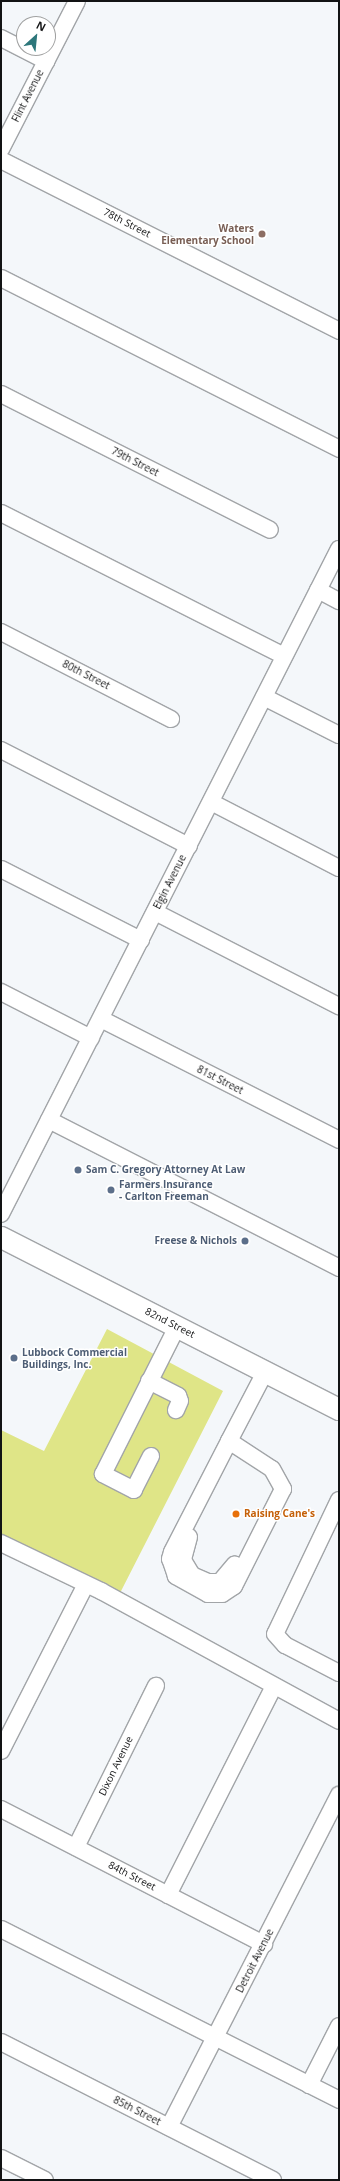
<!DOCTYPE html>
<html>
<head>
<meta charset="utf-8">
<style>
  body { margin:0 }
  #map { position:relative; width:340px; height:2181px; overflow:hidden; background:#f4f7fa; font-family:"Open Sans",sans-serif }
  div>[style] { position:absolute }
  .green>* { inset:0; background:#dfe587 }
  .roads { filter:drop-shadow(1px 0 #a2a5a8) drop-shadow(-1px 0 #a2a5a8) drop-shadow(0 1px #a2a5a8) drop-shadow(0 -1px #a2a5a8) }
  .minor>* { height:16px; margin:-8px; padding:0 8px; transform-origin:8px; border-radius:8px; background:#fff }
  .major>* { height:21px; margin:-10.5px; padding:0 10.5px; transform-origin:10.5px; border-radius:10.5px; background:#fff }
  .dots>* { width:11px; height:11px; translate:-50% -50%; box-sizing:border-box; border:2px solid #fff; border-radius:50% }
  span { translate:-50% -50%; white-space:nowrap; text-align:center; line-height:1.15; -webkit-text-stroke:3px #fff; paint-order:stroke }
  .street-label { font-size:10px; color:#121314 }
  .education-label { font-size:10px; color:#785e54; font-weight:700 }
  .right { translate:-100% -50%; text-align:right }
  .service-label { font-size:10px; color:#4e5e75; font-weight:700 }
  .left { translate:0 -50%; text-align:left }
  .food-label { font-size:10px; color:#c56008; font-weight:700 }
  .frame { position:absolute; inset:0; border:2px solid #121314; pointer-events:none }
  .north { position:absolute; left:16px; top:16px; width:40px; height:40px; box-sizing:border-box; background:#fff; border:1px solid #a0a1a1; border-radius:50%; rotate:27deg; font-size:11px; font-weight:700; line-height:16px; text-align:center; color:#121314 }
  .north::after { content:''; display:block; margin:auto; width:14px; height:18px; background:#2d777b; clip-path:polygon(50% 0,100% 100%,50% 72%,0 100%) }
</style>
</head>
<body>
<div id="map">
  <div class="green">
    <i style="clip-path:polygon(107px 1329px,223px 1391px,118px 1597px,1px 1538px,1px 1430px,44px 1451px)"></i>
  </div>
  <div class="roads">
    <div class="minor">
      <i style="left:1px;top:38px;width:51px;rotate:27.1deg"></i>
      <i style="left:1px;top:149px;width:166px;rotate:-62.8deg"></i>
      <i style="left:1px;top:160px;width:379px;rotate:26.8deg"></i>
      <i style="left:1px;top:278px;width:379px;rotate:26.8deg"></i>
      <i style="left:1px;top:394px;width:301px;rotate:26.8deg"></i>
      <i style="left:1px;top:513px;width:317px;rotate:26.8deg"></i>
      <i style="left:318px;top:590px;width:24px;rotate:28deg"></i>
      <i style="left:1px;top:632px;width:191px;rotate:27.1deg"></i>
      <i style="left:264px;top:697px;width:84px;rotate:26.9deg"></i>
      <i style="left:1px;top:750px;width:211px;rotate:27.1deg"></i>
      <i style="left:211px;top:802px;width:144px;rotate:27.3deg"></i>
      <i style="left:1px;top:869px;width:157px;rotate:26.9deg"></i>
      <i style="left:155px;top:912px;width:207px;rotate:27.1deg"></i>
      <i style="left:1px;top:992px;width:101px;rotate:27.1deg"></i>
      <i style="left:101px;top:1019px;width:267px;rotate:26.9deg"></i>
      <i style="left:49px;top:1120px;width:326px;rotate:27deg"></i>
      <i style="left:1px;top:1214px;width:746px;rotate:-63.06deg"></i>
      <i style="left:149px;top:1381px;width:33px;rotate:27deg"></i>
      <i style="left:178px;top:1396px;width:5px;rotate:68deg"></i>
      <i style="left:180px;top:1401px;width:10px;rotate:114deg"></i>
      <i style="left:229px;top:1441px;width:51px;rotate:33.1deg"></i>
      <i style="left:272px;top:1469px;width:23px;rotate:61deg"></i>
      <i style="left:283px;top:1489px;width:109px;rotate:116.8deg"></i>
      <i style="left:234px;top:1586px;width:14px;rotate:146deg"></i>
      <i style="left:222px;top:1594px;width:14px;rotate:180deg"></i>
      <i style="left:208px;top:1594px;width:37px;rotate:-151deg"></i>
      <i style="left:176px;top:1576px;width:18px;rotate:-109deg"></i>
      <i style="left:170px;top:1559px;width:7px;rotate:-74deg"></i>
      <i style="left:172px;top:1552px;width:125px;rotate:-62.8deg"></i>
      <i style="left:229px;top:1441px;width:78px;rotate:-62.4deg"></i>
      <i style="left:151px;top:1456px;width:38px;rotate:117deg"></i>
      <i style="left:134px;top:1490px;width:35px;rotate:-153deg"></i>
      <i style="left:103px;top:1474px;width:165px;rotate:-63.3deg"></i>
      <i style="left:339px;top:1500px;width:148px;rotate:115.5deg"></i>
      <i style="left:275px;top:1634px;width:15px;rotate:48deg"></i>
      <i style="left:285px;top:1645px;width:61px;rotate:27.4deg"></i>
      <i style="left:189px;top:1537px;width:24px;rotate:105deg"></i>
      <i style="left:183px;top:1560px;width:17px;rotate:59deg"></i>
      <i style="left:192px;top:1575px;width:17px;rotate:24deg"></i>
      <i style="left:208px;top:1582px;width:12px"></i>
      <i style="left:220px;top:1582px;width:23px;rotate:-50deg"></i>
      <i style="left:1px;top:1543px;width:111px;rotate:25.6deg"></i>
      <i style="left:101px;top:1591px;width:271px;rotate:28.6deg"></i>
      <i style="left:1px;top:1751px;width:187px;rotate:-63deg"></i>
      <i style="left:1px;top:1809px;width:296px;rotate:27.2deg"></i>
      <i style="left:76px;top:1847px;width:180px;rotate:-63.6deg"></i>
      <i style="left:168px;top:1895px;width:232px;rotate:-63.1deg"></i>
      <i style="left:1px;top:1929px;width:379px;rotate:26.8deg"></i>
      <i style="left:1px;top:2042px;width:305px;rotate:26.9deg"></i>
      <i style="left:309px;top:2085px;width:66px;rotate:-63deg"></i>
      <i style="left:169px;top:2127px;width:373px;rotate:-62.9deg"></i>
      <i style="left:1px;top:2158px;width:49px;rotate:26.6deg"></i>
    </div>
    <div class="major">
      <i style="left:1px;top:1237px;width:379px;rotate:27deg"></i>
    </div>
  </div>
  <div class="dots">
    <i style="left:262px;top:234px;background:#8d6e63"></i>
    <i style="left:78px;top:1170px;background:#5c6f8a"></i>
    <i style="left:111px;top:1190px;background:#5c6f8a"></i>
    <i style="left:245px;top:1241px;background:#5c6f8a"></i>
    <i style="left:14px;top:1358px;background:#5c6f8a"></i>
    <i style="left:236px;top:1514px;background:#e8710a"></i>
  </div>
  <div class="street-label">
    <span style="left:28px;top:96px;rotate:-63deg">Flint Avenue</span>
    <span style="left:127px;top:223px;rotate:27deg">78th Street</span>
    <span style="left:135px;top:462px;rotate:27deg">79th Street</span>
    <span style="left:86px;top:675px;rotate:27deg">80th Street</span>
    <span style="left:170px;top:882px;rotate:-63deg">Elgin Avenue</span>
    <span style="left:220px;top:1080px;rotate:27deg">81st Street</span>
    <span style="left:170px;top:1323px;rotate:27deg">82nd Street</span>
    <span style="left:116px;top:1766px;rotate:-64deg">Dixon Avenue</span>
    <span style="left:132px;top:1876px;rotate:27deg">84th Street</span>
    <span style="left:255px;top:1961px;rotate:-63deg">Detroit Avenue</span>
    <span style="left:137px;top:2111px;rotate:27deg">85th Street</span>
  </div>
  <div class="education-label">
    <span class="right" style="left:254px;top:234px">Waters<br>Elementary School</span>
  </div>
  <div class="service-label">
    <span class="left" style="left:86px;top:1170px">Sam C. Gregory Attorney At Law</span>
    <span class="left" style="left:119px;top:1190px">Farmers Insurance<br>- Carlton Freeman</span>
    <span class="right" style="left:237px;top:1241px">Freese &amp; Nichols</span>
    <span class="left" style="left:22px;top:1358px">Lubbock Commercial<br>Buildings, Inc.</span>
  </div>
  <div class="food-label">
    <span class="left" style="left:244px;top:1514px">Raising Cane's</span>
  </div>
  <div class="frame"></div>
  <div class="north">N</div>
</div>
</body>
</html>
